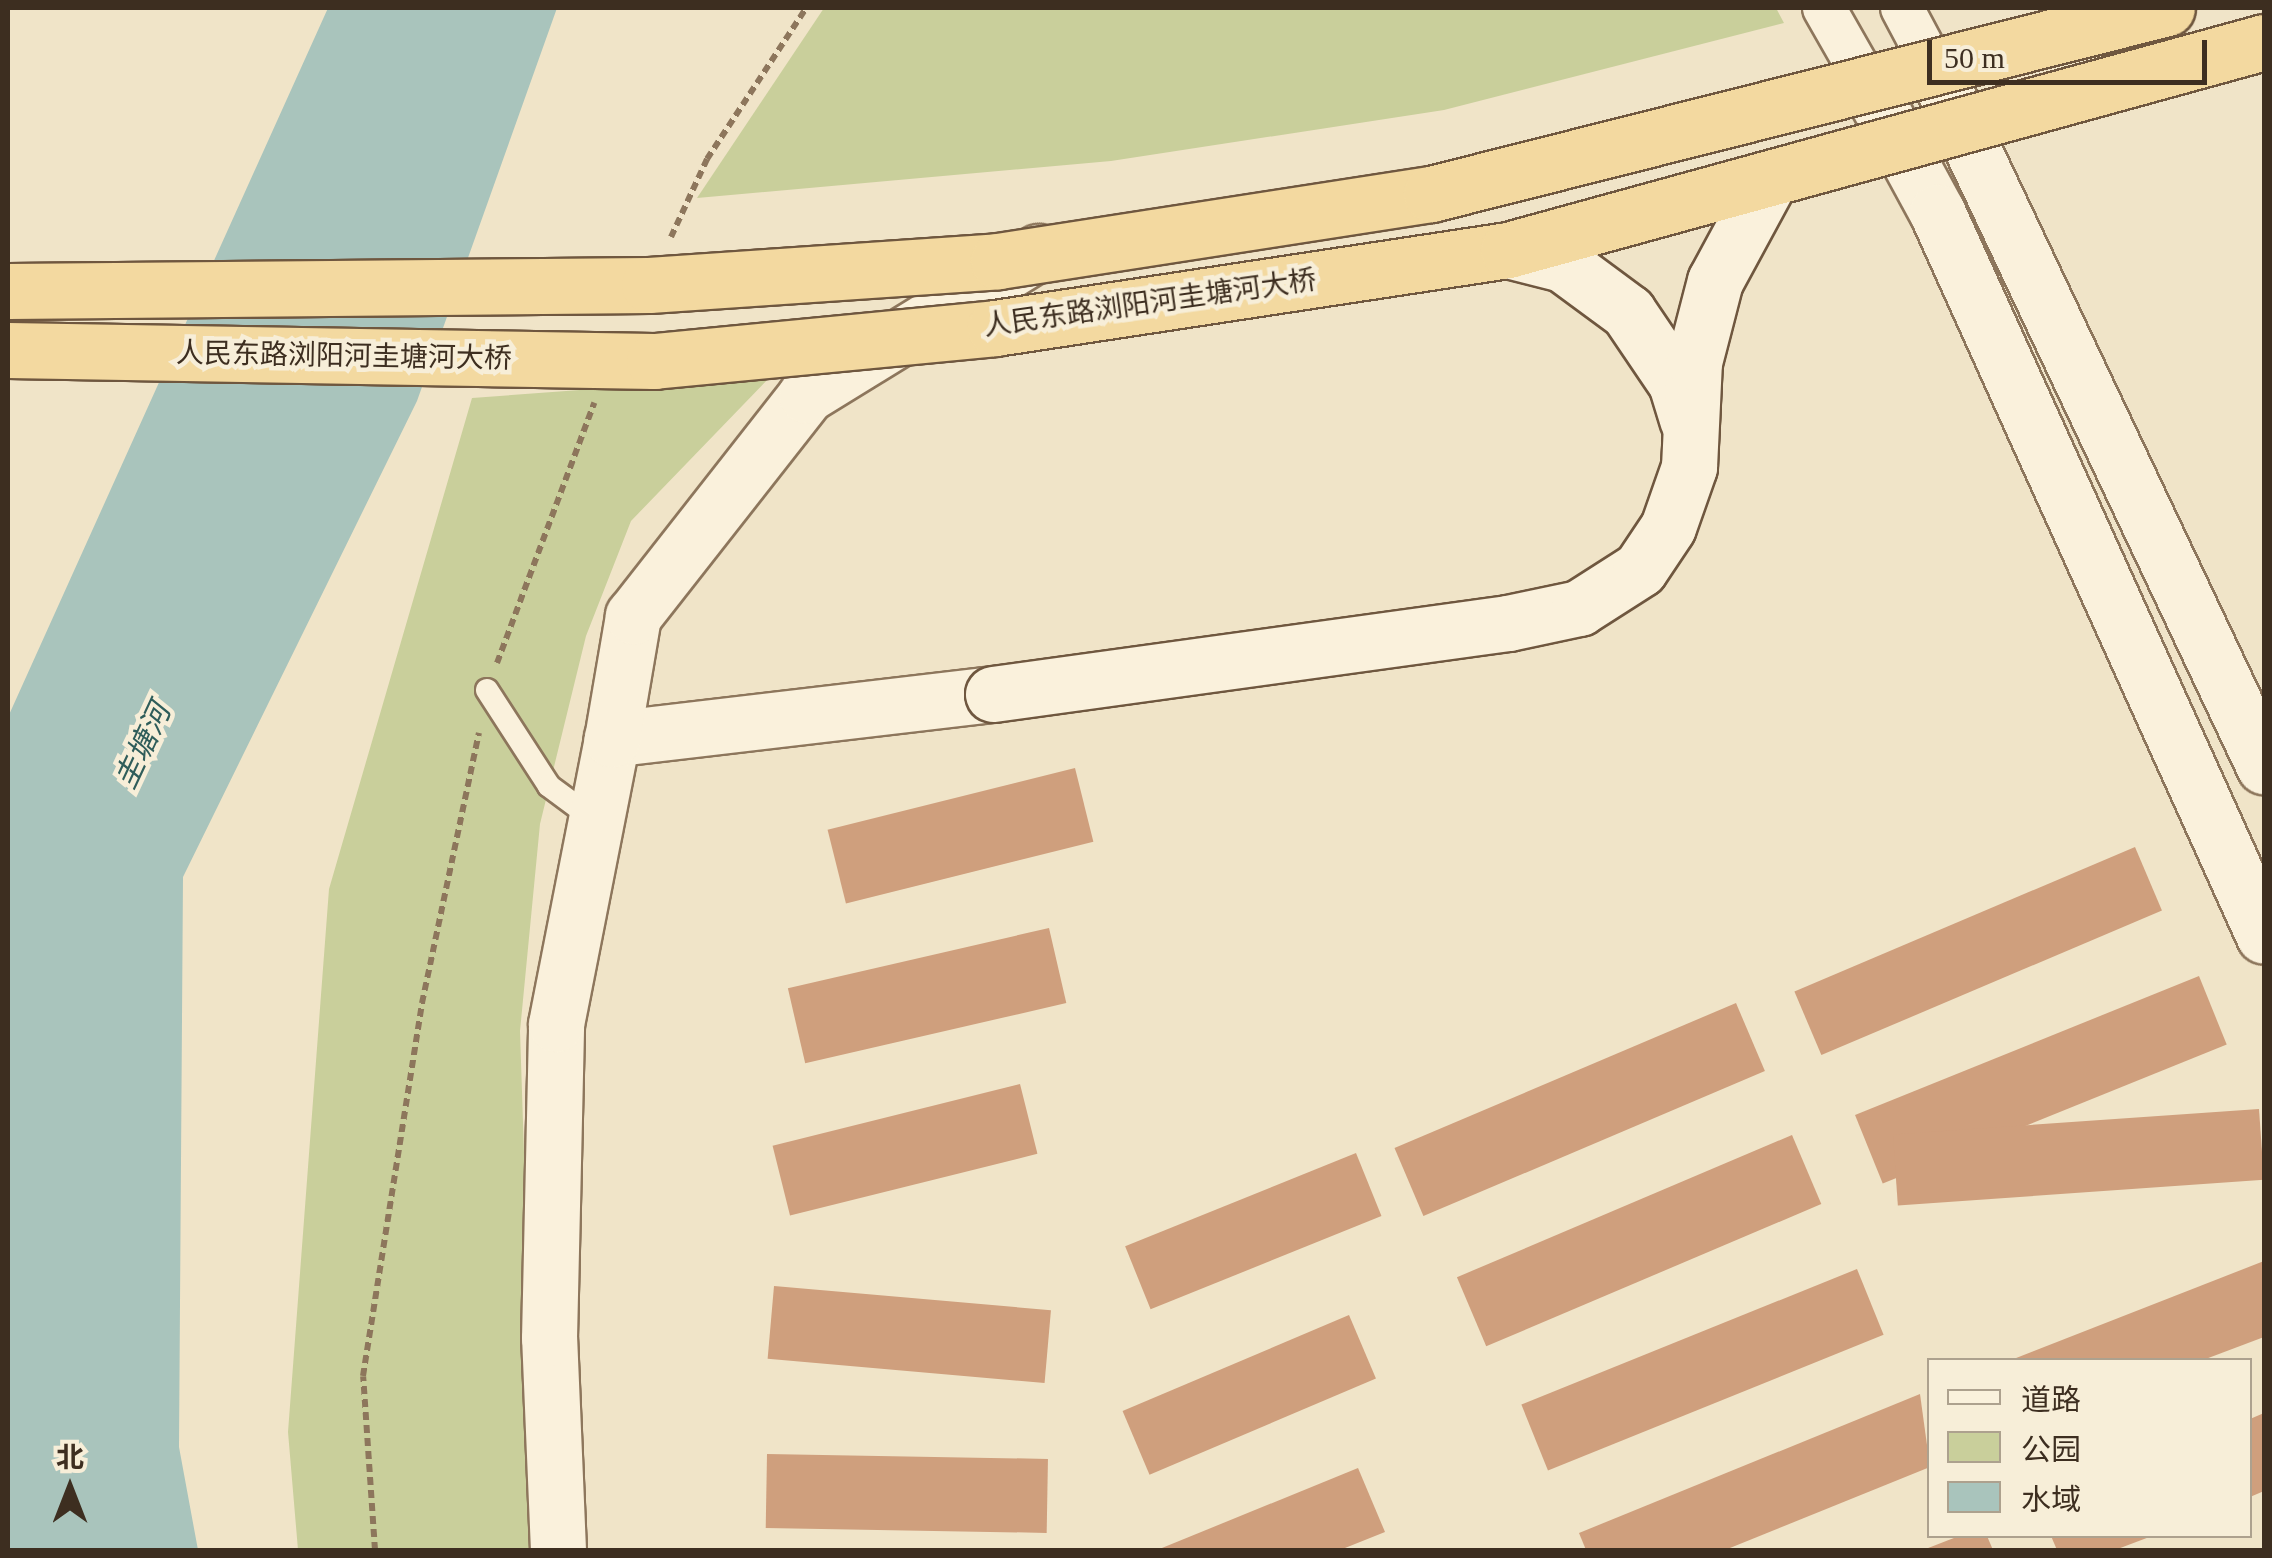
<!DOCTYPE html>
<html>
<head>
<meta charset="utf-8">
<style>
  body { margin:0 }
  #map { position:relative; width:2272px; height:1558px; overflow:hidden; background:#f0e4c8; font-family:"Times New Roman","Noto Sans SC",serif }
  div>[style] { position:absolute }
  .green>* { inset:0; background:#c9cf9b }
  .water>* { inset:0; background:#a9c4bc }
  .building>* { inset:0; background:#cf9f7d; transform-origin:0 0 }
  .path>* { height:6px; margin-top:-3px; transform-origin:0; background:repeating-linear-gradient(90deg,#8d765c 0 8px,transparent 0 13px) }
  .roads { filter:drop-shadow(2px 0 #8d765c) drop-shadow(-2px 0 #8d765c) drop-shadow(0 2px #8d765c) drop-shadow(0 -2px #8d765c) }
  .service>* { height:22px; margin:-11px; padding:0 11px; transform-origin:11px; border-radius:11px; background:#faf1dc }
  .minor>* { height:42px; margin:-21px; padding:0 21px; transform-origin:21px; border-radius:21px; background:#faf1dc }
  .tertiary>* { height:55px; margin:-27.5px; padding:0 27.5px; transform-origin:27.5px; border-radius:27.5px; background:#faf1dc }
  .secondary>* { height:55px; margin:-27.5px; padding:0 27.5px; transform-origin:27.5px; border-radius:27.5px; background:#faf1dc }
  .bridges { filter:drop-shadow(2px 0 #6f573f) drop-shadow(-2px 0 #6f573f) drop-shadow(0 2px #6f573f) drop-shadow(0 -2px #6f573f) }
  .secondary-bridge>* { height:55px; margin:-27.5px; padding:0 27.5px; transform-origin:27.5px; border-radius:27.5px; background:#faf1dc }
  .primary-bridge>* { height:55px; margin:-27.5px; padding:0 27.5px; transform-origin:27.5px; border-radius:27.5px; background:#f3d9a0 }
  span { translate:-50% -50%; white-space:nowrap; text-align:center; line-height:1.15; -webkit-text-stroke:9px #f7eed8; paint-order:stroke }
  .street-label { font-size:28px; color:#3d2e20 }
  .water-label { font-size:30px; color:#2f5d5a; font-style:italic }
  .frame { position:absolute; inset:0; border:10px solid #3d2e20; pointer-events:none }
  .legend { position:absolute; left:1927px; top:1358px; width:325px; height:180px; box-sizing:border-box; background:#f7eed8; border:2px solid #ada18e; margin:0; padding:12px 18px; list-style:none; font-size:30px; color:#3d2e20 }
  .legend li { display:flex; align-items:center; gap:20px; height:50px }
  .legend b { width:50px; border:2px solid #ada18e }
  .north { position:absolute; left:20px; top:1438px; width:100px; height:100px; -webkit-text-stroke:8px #f7eed8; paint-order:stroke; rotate:0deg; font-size:28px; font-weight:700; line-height:40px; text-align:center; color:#3d2e20 }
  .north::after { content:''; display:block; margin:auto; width:35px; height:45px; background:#3d2e20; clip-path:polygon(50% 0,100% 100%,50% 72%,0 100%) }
  .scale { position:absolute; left:1927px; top:40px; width:280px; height:45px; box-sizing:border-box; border:5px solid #3d2e20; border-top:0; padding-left:12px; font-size:30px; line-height:35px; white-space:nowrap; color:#3d2e20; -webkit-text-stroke:8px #f7eed8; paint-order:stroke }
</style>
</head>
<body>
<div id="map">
  <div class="green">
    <i style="clip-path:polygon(824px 8px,1776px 8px,1784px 23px,1444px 110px,1111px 161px,697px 198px)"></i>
    <i style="clip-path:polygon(771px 376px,631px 521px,586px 636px,540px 824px,520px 1031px,537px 1550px,298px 1550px,288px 1432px,329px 889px,472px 398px)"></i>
  </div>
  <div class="water">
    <i style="clip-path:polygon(328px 8px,557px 8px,417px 401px,183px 877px,179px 1447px,198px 1550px,8px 1550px,8px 717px)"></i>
  </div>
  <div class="building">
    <i style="left:1075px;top:768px;width:76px;height:255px;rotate:76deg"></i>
    <i style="left:2135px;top:847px;width:69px;height:370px;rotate:67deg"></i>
    <i style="left:1049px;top:928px;width:77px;height:268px;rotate:77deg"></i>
    <i style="left:2199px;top:976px;width:74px;height:371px;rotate:68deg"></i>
    <i style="left:1736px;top:1003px;width:74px;height:371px;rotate:67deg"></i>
    <i style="left:1020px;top:1084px;width:72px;height:255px;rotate:76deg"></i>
    <i style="left:2259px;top:1109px;width:71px;height:367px;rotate:86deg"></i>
    <i style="left:1792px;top:1135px;width:75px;height:364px;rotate:67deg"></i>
    <i style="left:1356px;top:1153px;width:68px;height:249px;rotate:68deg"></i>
    <i style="clip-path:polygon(2264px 1261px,2264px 1337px,2203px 1360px,2011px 1360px)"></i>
    <i style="left:1857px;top:1269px;width:71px;height:362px;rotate:68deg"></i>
    <i style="left:774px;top:1286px;width:278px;height:73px;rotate:5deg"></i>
    <i style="left:1349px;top:1315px;width:69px;height:246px;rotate:67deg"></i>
    <i style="clip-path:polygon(1920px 1394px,1930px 1467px,1725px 1550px,1586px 1550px,1579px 1533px)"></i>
    <i style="clip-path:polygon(2264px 1413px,2264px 1491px,2250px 1497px,2250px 1419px)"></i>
    <i style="left:767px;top:1454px;width:281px;height:74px;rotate:1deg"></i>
    <i style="clip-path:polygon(1358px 1468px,1385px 1532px,1340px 1550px,1157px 1550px)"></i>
    <i style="clip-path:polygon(1959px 1536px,1987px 1536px,1993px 1550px,1923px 1550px)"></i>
    <i style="clip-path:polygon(2051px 1536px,2152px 1536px,2115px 1550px,2057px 1550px)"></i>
  </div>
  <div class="path">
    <i style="left:671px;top:237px;width:86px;rotate:-65.2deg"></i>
    <i style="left:707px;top:159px;width:181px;rotate:-56.7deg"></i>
    <i style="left:497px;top:663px;width:278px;rotate:-69.5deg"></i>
    <i style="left:375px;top:1550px;width:174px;rotate:-93.9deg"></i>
    <i style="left:363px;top:1376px;width:378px;rotate:-81deg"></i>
    <i style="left:422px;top:1003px;width:276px;rotate:-78.1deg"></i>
  </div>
  <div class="roads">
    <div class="service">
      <i style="left:487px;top:690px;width:114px;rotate:57.1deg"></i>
      <i style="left:549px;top:786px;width:57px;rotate:36.5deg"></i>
    </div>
    <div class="minor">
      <i style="left:1824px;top:8px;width:91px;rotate:60.3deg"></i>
      <i style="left:1902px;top:8px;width:72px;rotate:62deg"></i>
    </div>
    <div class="tertiary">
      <i style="left:558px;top:1550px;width:212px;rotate:-92.4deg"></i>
      <i style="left:549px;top:1338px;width:314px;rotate:-88.7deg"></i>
      <i style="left:556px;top:1024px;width:290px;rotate:-78.9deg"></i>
    </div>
    <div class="secondary">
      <i style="left:1936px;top:72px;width:768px;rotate:64.7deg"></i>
      <i style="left:1869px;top:87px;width:142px;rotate:61.5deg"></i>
      <i style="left:1937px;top:212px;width:794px;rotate:65.69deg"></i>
      <i style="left:993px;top:694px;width:384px;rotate:173.3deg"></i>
      <i style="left:612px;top:739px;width:125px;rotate:-80.3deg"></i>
      <i style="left:633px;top:616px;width:281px;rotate:-51.9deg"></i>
      <i style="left:806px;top:395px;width:273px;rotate:-31.6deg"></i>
    </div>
  </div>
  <div class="bridges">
    <div class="secondary-bridge">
      <i style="left:1508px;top:250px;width:57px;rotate:14.3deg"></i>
      <i style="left:1563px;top:264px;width:81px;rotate:36.4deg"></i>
      <i style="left:1628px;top:312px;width:86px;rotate:55.9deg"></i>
      <i style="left:1676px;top:383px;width:39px;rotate:73deg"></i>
      <i style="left:993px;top:694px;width:520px;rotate:-7.85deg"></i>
      <i style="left:1508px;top:623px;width:73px;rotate:-11.9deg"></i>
      <i style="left:1579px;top:608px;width:72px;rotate:-32.6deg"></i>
      <i style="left:1640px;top:569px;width:50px;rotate:-56.3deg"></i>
      <i style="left:1668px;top:527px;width:64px;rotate:-70.7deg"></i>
      <i style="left:1689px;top:467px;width:105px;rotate:-87.3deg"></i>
      <i style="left:1694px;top:362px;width:84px;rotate:-75.5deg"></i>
      <i style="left:1715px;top:281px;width:111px;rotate:-61.6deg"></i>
    </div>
    <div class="primary-bridge">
      <i style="left:8px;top:291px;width:641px;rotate:-0.54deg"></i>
      <i style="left:649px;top:285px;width:350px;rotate:-3.9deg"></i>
      <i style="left:998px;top:261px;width:438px;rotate:-8.8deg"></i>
      <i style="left:1431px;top:194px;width:759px;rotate:-14.18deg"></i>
      <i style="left:8px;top:350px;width:646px;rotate:0.98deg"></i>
      <i style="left:654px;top:361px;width:343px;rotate:-5.5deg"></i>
      <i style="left:995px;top:328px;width:519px;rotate:-8.65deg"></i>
      <i style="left:1508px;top:250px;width:784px;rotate:-15.38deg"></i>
    </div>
  </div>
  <div class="street-label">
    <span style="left:1150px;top:303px;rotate:-8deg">人民东路浏阳河圭塘河大桥</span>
    <span style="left:344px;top:356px;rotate:1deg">人民东路浏阳河圭塘河大桥</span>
  </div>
  <div class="water-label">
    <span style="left:143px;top:746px;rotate:-65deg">圭塘河</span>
  </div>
  <div class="frame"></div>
  <ul class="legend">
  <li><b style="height:12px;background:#faf1dc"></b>道路</li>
  <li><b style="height:28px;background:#c9cf9b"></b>公园</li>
  <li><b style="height:28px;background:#a9c4bc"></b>水域</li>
  </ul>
  <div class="north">北</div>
  <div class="scale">50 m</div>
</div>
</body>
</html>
